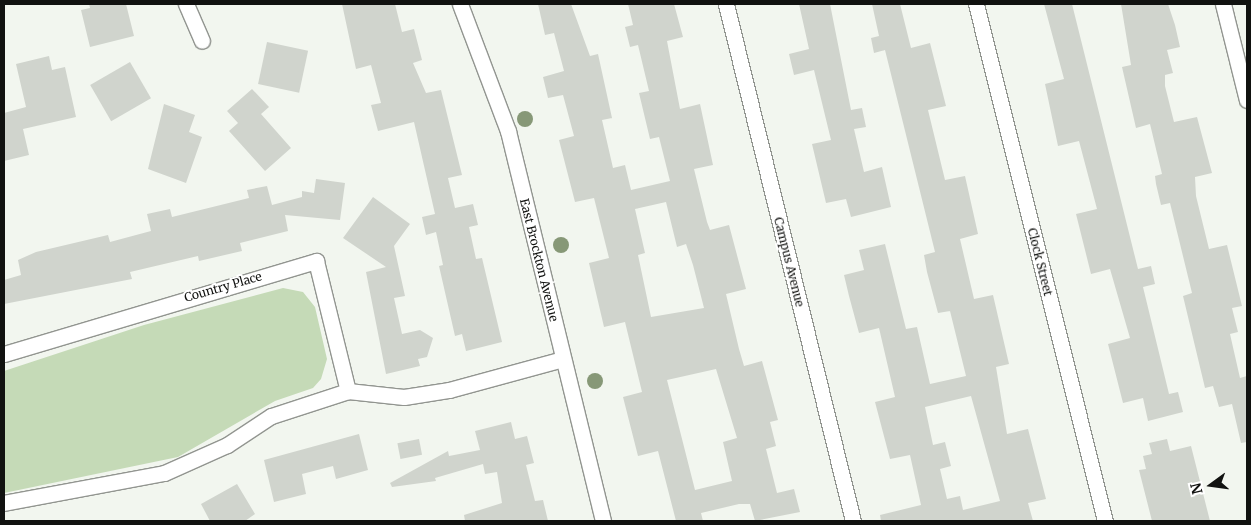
<!DOCTYPE html>
<html>
<head>
<meta charset="utf-8">
<style>
  body { margin:0 }
  #map { position:relative; width:1251px; height:525px; overflow:hidden; background:#f2f6ef; font-family:Merriweather,serif }
  div>[style] { position:absolute }
  .green>* { inset:0; background:#c5dab7 }
  .building>* { inset:0; background:#d0d4cd; transform-origin:0 0 }
  .roads { filter:drop-shadow(1px 0 #929590) drop-shadow(-1px 0 #929590) drop-shadow(0 1px #929590) drop-shadow(0 -1px #929590) }
  .minor>* { height:15px; margin:-7.5px; padding:0 7.5px; transform-origin:7.5px; border-radius:7.5px; background:#fff }
  .trees>* { width:16px; height:16px; margin:-8px; border-radius:50%; background:#879877 }
  span { translate:-50% -50%; white-space:nowrap; text-align:center; line-height:1.15; -webkit-text-stroke:4px #fff; paint-order:stroke }
  .street-label { font-size:12px; color:#111210 }
  .frame { position:absolute; inset:0; border:5px solid #111210; pointer-events:none }
  .north { position:absolute; left:1186px; top:460px; width:50px; height:50px; -webkit-text-stroke:4px #fff; paint-order:stroke; rotate:256deg; font-size:14px; font-weight:700; line-height:20px; text-align:center; color:#111210 }
  .north::after { content:''; display:block; margin:auto; width:18px; height:22px; background:#111210; clip-path:polygon(50% 0,100% 100%,50% 72%,0 100%) }
</style>
</head>
<body>
<div id="map">
  <div class="green">
    <i style="clip-path:polygon(283px 288px,303px 292px,315px 307px,327px 359px,321px 379px,313px 388px,275px 401px,178px 457px,4px 493px,4px 371px,144px 325px)"></i>
  </div>
  <div class="building">
    <i style="clip-path:polygon(89px 4px,126px 4px,134px 36px,90px 47px,81px 10px,90px 8px)"></i>
    <i style="clip-path:polygon(342px 4px,395px 4px,402px 32px,414px 29px,422px 60px,413px 63px,426px 93px,441px 90px,462px 175px,448px 178px,455px 208px,473px 204px,478px 225px,469px 227px,476px 259px,482px 258px,502px 342px,466px 351px,462px 334px,455px 336px,439px 266px,443px 265px,436px 232px,426px 235px,422px 217px,435px 214px,414px 122px,378px 131px,371px 105px,381px 103px,371px 65px,356px 69px)"></i>
    <i style="clip-path:polygon(evenodd,538px 4px,571px 4px,590px 56px,598px 54px,612px 118px,602px 120px,613px 168px,625px 165px,631px 190px,670px 181px,659px 137px,650px 139px,639px 93px,649px 91px,638px 45px,630px 47px,625px 27px,633px 25px,628px 4px,674px 4px,683px 37px,667px 41px,680px 109px,700px 104px,713px 165px,694px 169px,707px 222px,710px 230px,729px 225px,746px 289px,726px 294px,739px 349px,744px 366px,762px 361px,778px 420px,770px 422px,776px 446px,766px 449px,777px 493px,794px 489px,800px 512px,755px 521px,750px 504px,739px 504px,701px 513px,703px 521px,676px 521px,658px 451px,638px 456px,623px 397px,642px 392px,625px 322px,604px 327px,589px 263px,609px 258px,594px 198px,575px 202px,559px 140px,574px 136px,563px 95px,548px 98px,543px 77px,564px 71px,554px 33px,545px 35px,538px 4px,666px 202px,677px 247px,686px 244px,693px 265px,704px 308px,651px 317px,638px 255px,645px 253px,635px 209px,666px 202px,538px 4px,716px 369px,737px 438px,723px 442px,732px 481px,695px 490px,667px 380px,716px 369px)"></i>
    <i style="clip-path:polygon(799px 4px,830px 4px,851px 110px,862px 108px,866px 127px,854px 129px,864px 172px,882px 167px,891px 207px,851px 217px,846px 199px,826px 203px,812px 144px,831px 140px,814px 70px,794px 75px,789px 54px,809px 49px)"></i>
    <i style="clip-path:polygon(evenodd,872px 4px,900px 4px,911px 48px,930px 43px,946px 106px,928px 110px,945px 180px,965px 176px,978px 234px,960px 239px,974px 299px,993px 295px,1009px 364px,996px 367px,1007px 434px,1028px 429px,1046px 499px,1028px 503px,1033px 521px,881px 521px,880px 515px,921px 505px,910px 455px,890px 459px,875px 402px,895px 397px,879px 328px,859px 333px,849px 296px,844px 275px,864px 270px,859px 250px,885px 244px,906px 329px,917px 327px,930px 384px,966px 376px,950px 311px,938px 313px,927px 272px,924px 255px,935px 252px,885px 50px,874px 53px,871px 38px,879px 36px,872px 4px,971px 396px,1000px 501px,963px 510px,960px 496px,947px 499px,940px 469px,951px 466px,945px 442px,933px 445px,925px 407px,971px 396px)"></i>
    <i style="clip-path:polygon(1044px 4px,1072px 4px,1138px 269px,1151px 266px,1155px 284px,1143px 287px,1169px 394px,1178px 392px,1183px 412px,1148px 421px,1143px 398px,1123px 403px,1108px 344px,1130px 338px,1110px 269px,1091px 274px,1076px 214px,1097px 209px,1079px 141px,1058px 146px,1045px 84px,1064px 79px)"></i>
    <i style="clip-path:polygon(1121px 4px,1168px 4px,1175px 25px,1180px 47px,1167px 50px,1173px 73px,1165px 75px,1165px 86px,1174px 122px,1197px 117px,1212px 173px,1195px 177px,1196px 196px,1209px 249px,1227px 245px,1242px 306px,1232px 308px,1238px 332px,1230px 334px,1240px 378px,1247px 376px,1247px 442px,1241px 443px,1232px 404px,1219px 407px,1213px 386px,1205px 388px,1183px 296px,1192px 293px,1170px 203px,1161px 205px,1156px 184px,1155px 176px,1162px 174px,1150px 124px,1136px 128px,1122px 67px,1131px 65px)"></i>
    <i style="left:267px;top:42px;width:42px;height:43px;rotate:12deg"></i>
    <i style="clip-path:polygon(49px 56px,52px 70px,65px 67px,76px 117px,23px 129px,29px 155px,4px 161px,4px 113px,26px 107px,16px 64px)"></i>
    <i style="left:130px;top:62px;width:42px;height:46px;rotate:60deg"></i>
    <i style="clip-path:polygon(252px 89px,269px 107px,261px 114px,291px 148px,265px 171px,229px 131px,238px 123px,227px 111px)"></i>
    <i style="clip-path:polygon(164px 104px,195px 115px,189px 132px,202px 137px,186px 183px,148px 169px)"></i>
    <i style="clip-path:polygon(316px 179px,345px 183px,340px 220px,285px 215px,288px 231px,240px 243px,242px 251px,199px 261px,198px 256px,130px 272px,132px 279px,4px 304px,4px 280px,21px 275px,18px 260px,36px 252px,108px 235px,110px 242px,151px 231px,147px 214px,170px 209px,172px 217px,249px 198px,247px 190px,267px 186px,272px 205px,302px 197px,302px 191px,314px 193px)"></i>
    <i style="clip-path:polygon(373px 197px,410px 224px,394px 246px,405px 296px,394px 298px,402px 334px,420px 330px,433px 338px,427px 357px,418px 359px,420px 366px,386px 374px,366px 272px,386px 267px,343px 238px)"></i>
    <i style="clip-path:polygon(511px 422px,515px 439px,527px 436px,534px 463px,526px 465px,535px 501px,543px 500px,548px 521px,465px 521px,464px 515px,502px 503px,497px 472px,485px 474px,483px 464px,435px 478px,436px 481px,392px 487px,390px 483px,448px 451px,449px 456px,480px 450px,475px 431px)"></i>
    <i style="clip-path:polygon(359px 434px,368px 470px,336px 479px,333px 466px,302px 474px,306px 494px,274px 502px,264px 460px)"></i>
    <i style="left:419px;top:439px;width:16px;height:22px;rotate:79deg"></i>
    <i style="clip-path:polygon(1167px 439px,1170px 451px,1191px 446px,1210px 521px,1152px 521px,1139px 470px,1146px 469px,1143px 456px,1152px 454px,1149px 443px)"></i>
    <i style="clip-path:polygon(237px 484px,255px 514px,245px 521px,210px 521px,201px 504px)"></i>
  </div>
  <div class="roads">
    <div class="minor">
      <i style="left:186px;top:4px;width:40px;rotate:66.6deg"></i>
      <i style="left:460px;top:4px;width:136px;rotate:69.3deg"></i>
      <i style="left:508px;top:131px;width:401px;rotate:76.3deg"></i>
      <i style="left:726px;top:4px;width:532px;rotate:76.2deg"></i>
      <i style="left:976px;top:4px;width:533px;rotate:75.99deg"></i>
      <i style="left:1223px;top:4px;width:99px;rotate:76deg"></i>
      <i style="left:4px;top:354px;width:326px;rotate:-16.6deg"></i>
      <i style="left:316px;top:261px;width:134px;rotate:76.2deg"></i>
      <i style="left:348px;top:391px;width:81px;rotate:162deg"></i>
      <i style="left:271px;top:416px;width:53px;rotate:146.6deg"></i>
      <i style="left:227px;top:445px;width:69px;rotate:156deg"></i>
      <i style="left:164px;top:473px;width:163px;rotate:169.4deg"></i>
      <i style="left:348px;top:391px;width:56px;rotate:6.1deg"></i>
      <i style="left:404px;top:397px;width:46px;rotate:-8.8deg"></i>
      <i style="left:449px;top:390px;width:118px;rotate:-15.2deg"></i>
    </div>
  </div>
  <div class="trees">
    <i style="left:525px;top:119px"></i>
    <i style="left:561px;top:245px"></i>
    <i style="left:595px;top:381px"></i>
  </div>
  <div class="street-label">
    <span style="left:539px;top:260px;rotate:76deg">East Brockton Avenue</span>
    <span style="left:789px;top:262px;rotate:76deg">Campus Avenue</span>
    <span style="left:1040px;top:262px;rotate:76deg">Clock Street</span>
    <span style="left:223px;top:287px;rotate:-16deg">Country Place</span>
  </div>
  <div class="frame"></div>
  <div class="north">N</div>
</div>
</body>
</html>
